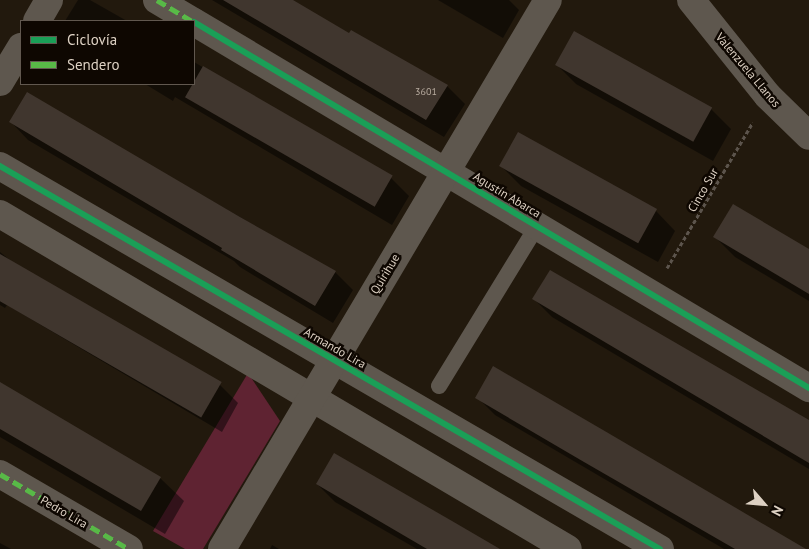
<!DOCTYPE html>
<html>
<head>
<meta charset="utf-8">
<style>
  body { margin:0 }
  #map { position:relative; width:809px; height:549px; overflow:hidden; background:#22190d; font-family:"PT Sans",sans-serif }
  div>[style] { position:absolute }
  .green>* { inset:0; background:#5f2332 }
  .shadow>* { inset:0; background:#0007 }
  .building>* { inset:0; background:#40362e; transform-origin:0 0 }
  .path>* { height:3px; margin-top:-1.5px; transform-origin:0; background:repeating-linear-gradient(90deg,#5c544c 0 4px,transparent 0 6.5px) }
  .service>* { height:16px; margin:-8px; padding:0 8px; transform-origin:8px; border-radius:8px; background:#5e574e }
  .minor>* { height:28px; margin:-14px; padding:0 14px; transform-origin:14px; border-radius:14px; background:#5e574e }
  .tertiary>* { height:28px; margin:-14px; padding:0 14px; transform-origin:14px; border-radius:14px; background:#5e574e }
  .quiet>* { height:5px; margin-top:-2.5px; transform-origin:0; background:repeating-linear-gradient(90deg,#58b947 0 10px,transparent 0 15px) }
  .cycleway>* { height:6px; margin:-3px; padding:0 3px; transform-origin:3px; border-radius:3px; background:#1a9f57 }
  span { translate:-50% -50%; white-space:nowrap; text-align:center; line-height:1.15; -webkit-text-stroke:5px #0e0701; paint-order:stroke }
  .number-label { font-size:10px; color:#b6aa9e }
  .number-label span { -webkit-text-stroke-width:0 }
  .street-label { font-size:12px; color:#ddd1c3 }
  .legend { position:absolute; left:20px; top:20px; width:175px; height:65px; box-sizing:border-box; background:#0e0701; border:1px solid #61584f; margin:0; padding:6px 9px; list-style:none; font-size:15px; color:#ddd1c3 }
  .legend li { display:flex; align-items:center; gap:10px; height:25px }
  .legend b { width:25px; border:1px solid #61584f }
  .north { position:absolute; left:739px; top:479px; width:50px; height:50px; -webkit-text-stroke:4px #0e0701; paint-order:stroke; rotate:117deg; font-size:14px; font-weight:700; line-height:20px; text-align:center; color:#ddd1c3 }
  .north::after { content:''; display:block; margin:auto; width:18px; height:22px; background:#ddd1c3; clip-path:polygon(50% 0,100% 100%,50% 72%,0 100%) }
</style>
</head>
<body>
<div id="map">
  <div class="green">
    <i style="clip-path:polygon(248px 373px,280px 421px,203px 549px,185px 549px,153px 531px)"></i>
  </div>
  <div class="shadow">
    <i style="clip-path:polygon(78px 0,90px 0,127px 21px,65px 21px)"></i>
    <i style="clip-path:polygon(212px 0,290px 0,350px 35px,447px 86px,465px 104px,444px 137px)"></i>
    <i style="clip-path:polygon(438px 0,509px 0,519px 10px,503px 38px)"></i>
    <i style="clip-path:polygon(194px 62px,391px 178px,409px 196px,392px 225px,175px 97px,173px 101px,145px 84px,194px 84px)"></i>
    <i style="clip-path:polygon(556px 64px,711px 109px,731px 129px,713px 161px,576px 84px)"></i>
    <i style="clip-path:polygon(27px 94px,335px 272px,353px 290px,333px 323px,240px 267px,234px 261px,28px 140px,11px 122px)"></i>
    <i style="clip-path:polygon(519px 134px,656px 211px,675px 231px,658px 262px,521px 186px,501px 166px)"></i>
    <i style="clip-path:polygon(715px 237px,809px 250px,809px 301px,735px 257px)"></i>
    <i style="clip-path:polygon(0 252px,16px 265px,220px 385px,238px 403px,222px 432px,7px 305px,5px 308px,0 305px)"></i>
    <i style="clip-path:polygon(534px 299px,809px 422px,809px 469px,552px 317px)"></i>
    <i style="clip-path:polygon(0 384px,160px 478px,184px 501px,165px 534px,0 437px)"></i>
    <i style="clip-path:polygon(477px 397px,801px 549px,724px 549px,495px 415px)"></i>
    <i style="clip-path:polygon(317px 484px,497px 549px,417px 549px,335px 502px)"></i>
    <i style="clip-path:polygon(0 543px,11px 549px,0 549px)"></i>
    <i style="clip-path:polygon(272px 545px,279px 549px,270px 549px)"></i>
  </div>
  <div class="building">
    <i style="clip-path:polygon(223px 0,293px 0,349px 33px,351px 30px,448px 85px,426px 120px)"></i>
    <i style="left:574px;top:31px;width:158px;height:39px;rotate:29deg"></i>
    <i style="left:203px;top:66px;width:219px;height:36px;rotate:30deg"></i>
    <i style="clip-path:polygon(27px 92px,240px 217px,336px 271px,315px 306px,221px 250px,222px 248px,9px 122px)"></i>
    <i style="left:518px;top:132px;width:159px;height:39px;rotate:29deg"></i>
    <i style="clip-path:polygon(733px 204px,809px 249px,809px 294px,713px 237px)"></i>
    <i style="left:0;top:254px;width:256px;height:41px;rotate:30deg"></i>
    <i style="clip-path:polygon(550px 270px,809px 420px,809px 463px,532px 299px)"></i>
    <i style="clip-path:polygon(493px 366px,603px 430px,806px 549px,735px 549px,584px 462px,475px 398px)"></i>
    <i style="clip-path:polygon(0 382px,161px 477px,141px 511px,0 429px)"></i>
    <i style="clip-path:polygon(334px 453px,452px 521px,500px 549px,427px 549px,316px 484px)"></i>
  </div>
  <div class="path">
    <i style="left:667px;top:268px;width:169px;rotate:-59.5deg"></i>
  </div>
  <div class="service">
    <i style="left:439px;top:386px;width:188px;rotate:-58.5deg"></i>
  </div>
  <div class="minor">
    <i style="left:157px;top:0;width:41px;rotate:31deg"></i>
    <i style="left:37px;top:21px;width:24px;rotate:-60deg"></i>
    <i style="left:194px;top:22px;width:716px;rotate:30.76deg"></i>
    <i style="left:0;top:82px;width:41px;rotate:-59deg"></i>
    <i style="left:0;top:166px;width:763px;rotate:30.13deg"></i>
    <i style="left:0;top:214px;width:659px;rotate:30.53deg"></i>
    <i style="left:0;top:474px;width:149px;rotate:30.2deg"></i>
    <i style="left:222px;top:549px;width:638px;rotate:-59.3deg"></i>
  </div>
  <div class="tertiary">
    <i style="left:691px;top:0;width:123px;rotate:51.3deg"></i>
    <i style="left:768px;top:96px;width:57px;rotate:44.3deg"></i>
  </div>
  <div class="quiet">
    <i style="left:157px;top:0;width:41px;rotate:31deg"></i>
    <i style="left:0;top:474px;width:149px;rotate:30.2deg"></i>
  </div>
  <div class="cycleway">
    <i style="left:194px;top:22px;width:716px;rotate:30.76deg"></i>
    <i style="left:0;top:166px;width:763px;rotate:30.13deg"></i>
  </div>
  <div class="number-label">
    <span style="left:426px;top:92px">3601</span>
  </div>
  <div class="street-label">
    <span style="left:748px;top:70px;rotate:50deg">Valenzuela Llanos</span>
    <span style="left:703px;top:190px;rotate:-60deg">Cinco Sur</span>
    <span style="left:507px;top:195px;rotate:31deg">Agustín Abarca</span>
    <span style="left:385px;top:274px;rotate:-59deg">Quirihue</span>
    <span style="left:335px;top:348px;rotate:30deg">Armando Lira</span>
    <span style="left:64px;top:512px;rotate:30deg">Pedro Lira</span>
  </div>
  <ul class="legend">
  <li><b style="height:6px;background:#1a9f57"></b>Ciclovía</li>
  <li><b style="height:6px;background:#58b947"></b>Sendero</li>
  </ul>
  <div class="north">N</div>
</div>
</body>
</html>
